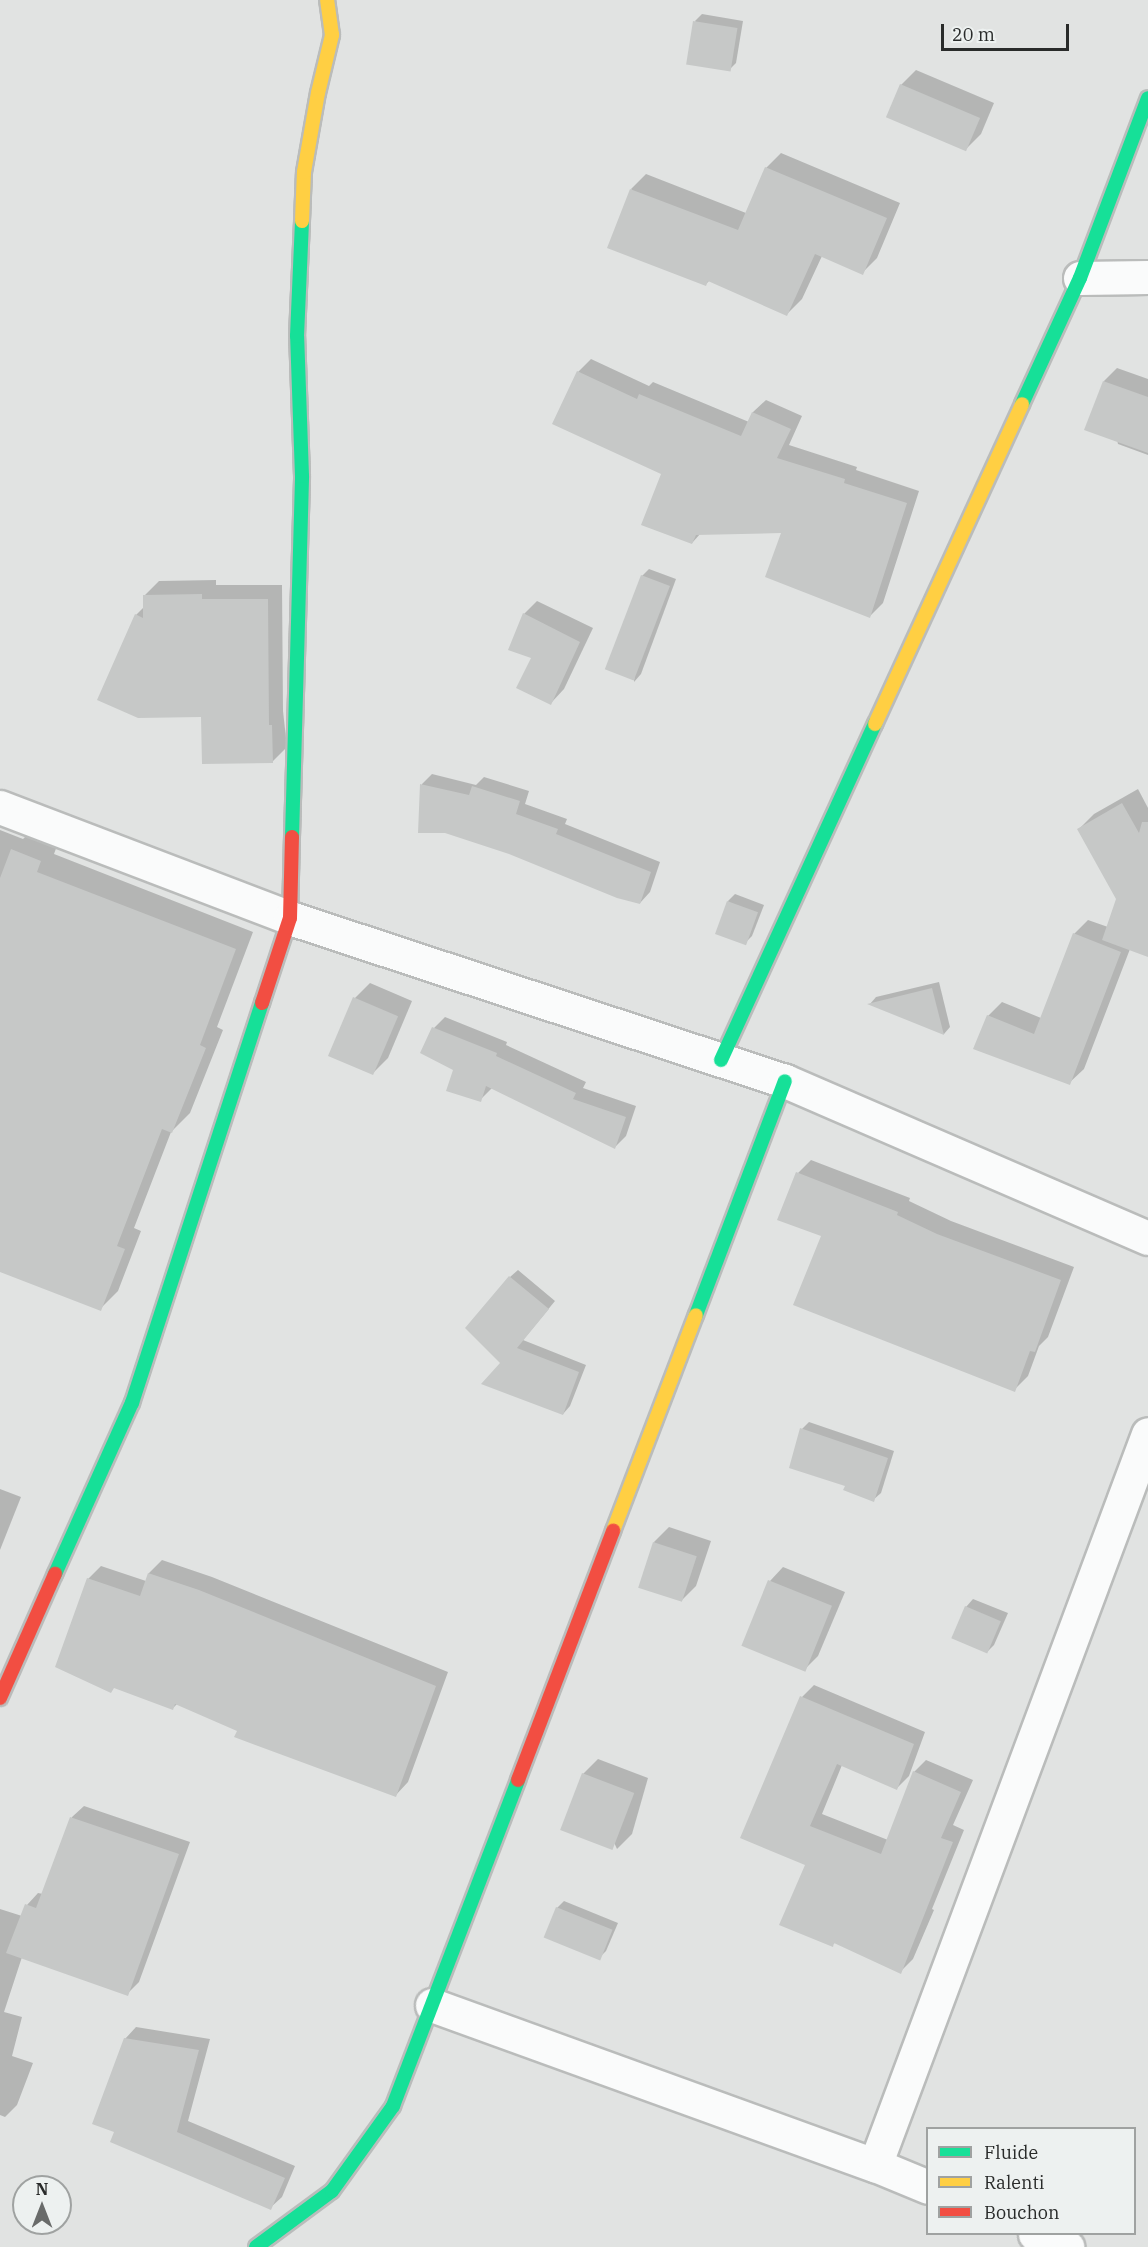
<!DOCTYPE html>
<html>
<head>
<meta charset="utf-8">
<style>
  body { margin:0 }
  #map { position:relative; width:1148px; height:2247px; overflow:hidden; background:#e1e3e2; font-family:"IBM Plex Serif",serif }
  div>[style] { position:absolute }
  .shadow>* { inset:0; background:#0003 }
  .building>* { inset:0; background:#c6c8c7; transform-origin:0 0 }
  .roads { filter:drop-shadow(2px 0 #babcbb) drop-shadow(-2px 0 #babcbb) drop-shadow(0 2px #babcbb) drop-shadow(0 -2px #babcbb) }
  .street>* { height:33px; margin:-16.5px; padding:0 16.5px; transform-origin:16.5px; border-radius:16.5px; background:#fafbfb }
  .fast>* { height:14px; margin:-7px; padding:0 7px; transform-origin:7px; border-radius:7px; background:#16e098 }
  .slow>* { height:14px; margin:-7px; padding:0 7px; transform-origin:7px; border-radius:7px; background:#ffcf43 }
  .jam>* { height:14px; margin:-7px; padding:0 7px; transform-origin:7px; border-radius:7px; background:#f24e42 }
  span { translate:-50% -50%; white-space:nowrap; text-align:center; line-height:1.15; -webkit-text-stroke:5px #edf1f0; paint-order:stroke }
  .legend { position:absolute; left:926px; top:2127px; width:210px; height:108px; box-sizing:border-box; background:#edf1f0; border:2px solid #9fa2a1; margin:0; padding:8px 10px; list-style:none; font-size:18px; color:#292b2a }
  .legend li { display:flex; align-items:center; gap:12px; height:30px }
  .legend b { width:30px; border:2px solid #9fa2a1 }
  .north { position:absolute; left:12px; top:2175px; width:60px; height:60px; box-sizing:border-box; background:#edf1f0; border:2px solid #9fa2a1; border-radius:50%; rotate:0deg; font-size:16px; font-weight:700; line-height:24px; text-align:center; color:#292b2a }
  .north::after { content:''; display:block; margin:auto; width:21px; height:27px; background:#696b6a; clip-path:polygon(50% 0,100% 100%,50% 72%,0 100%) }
  .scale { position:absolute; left:941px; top:24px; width:128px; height:27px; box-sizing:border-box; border:3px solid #292b2a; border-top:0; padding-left:8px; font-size:18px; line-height:21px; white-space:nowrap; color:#292b2a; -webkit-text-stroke:4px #edf1f0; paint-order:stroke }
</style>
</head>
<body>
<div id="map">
  <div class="shadow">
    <i style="clip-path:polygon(702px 14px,743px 21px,736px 63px,729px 70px,695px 21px)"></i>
    <i style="clip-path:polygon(916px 70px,994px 103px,981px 134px,966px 149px,901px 85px)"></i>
    <i style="clip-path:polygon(781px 153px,900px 203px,877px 258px,862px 273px,822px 256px,802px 299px,787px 314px,710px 280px,706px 284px,631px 189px,646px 174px,746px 213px,766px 168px)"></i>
    <i style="clip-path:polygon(591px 359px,649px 386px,653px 382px,749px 422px,753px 412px,766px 400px,802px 416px,789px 445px,857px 467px,856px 470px,919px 491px,883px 603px,870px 616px,784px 531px,701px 533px,692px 543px,663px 473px,578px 372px)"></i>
    <i style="clip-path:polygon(1117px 368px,1148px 379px,1148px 455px,1118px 444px,1104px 381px)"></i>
    <i style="clip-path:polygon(649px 569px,676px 579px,641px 674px,634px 682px,642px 576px)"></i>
    <i style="clip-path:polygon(216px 580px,216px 585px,282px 585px,283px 711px,287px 747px,272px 762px,203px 715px,136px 615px,144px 607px,144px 596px,159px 581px)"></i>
    <i style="clip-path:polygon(537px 601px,593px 628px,564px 689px,551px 703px,533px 657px,524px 614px)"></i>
    <i style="clip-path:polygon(432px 774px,476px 785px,484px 777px,529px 791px,525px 804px,567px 819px,565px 824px,660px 862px,650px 892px,640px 903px,509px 852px,445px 831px,420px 831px,422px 784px)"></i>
    <i style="clip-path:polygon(1138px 789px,1148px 808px,1148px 864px,1079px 829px,1094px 814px)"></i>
    <i style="clip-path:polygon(0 830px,23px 839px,30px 832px,58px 843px,54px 854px,253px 932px,217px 1027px,223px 1030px,190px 1113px,171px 1132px,134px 1228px,141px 1231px,118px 1291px,100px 1309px,0 1271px)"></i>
    <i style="clip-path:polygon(1148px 882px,1148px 955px,1130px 949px,1084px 1069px,1069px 1083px,988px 1016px,1002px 1002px,1041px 1018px,1074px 934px,1088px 920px,1108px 927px)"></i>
    <i style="clip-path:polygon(735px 894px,764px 905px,752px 936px,745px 943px,728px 901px)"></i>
    <i style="clip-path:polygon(939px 982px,950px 1027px,944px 1034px,870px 1004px,876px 997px)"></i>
    <i style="clip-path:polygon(370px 983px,412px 1001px,388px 1058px,373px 1073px,330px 1055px,355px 998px)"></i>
    <i style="clip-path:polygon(445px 1017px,507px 1042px,506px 1045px,586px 1082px,583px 1088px,636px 1106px,626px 1136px,615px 1147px,492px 1088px,480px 1100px,455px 1069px,434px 1028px)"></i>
    <i style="clip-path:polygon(811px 1160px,910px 1198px,909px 1201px,951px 1221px,1074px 1267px,1048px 1337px,1039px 1346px,1028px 1376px,1014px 1390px,823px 1236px,798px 1173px)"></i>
    <i style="clip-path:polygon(518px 1270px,555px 1301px,523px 1340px,586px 1365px,570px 1406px,563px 1414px,502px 1363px,510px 1277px)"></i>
    <i style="clip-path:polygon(809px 1422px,894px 1451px,881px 1493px,873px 1500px,847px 1485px,802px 1429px)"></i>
    <i style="clip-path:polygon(0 1489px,21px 1497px,0 1550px)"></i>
    <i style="clip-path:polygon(669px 1527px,711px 1541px,696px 1586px,681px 1601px,654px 1542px)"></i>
    <i style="clip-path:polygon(162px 1560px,212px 1577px,448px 1672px,408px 1782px,395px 1796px,177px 1704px,172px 1709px,88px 1579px,101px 1566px,146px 1581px,149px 1573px)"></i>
    <i style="clip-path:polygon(783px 1567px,845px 1592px,818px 1656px,804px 1670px,770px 1581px)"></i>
    <i style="clip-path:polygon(973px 1599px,1008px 1613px,994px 1645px,987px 1652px,966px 1607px)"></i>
    <i style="clip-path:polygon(814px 1685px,925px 1732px,909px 1776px,897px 1788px,842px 1765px,822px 1814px,888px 1840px,914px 1772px,926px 1760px,973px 1780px,953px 1825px,964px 1830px,932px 1909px,934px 1910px,913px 1959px,900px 1972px,836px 1942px,832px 1945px,807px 1864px,802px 1697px)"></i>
    <i style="clip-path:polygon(598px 1759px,648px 1778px,632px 1834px,617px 1849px,583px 1774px)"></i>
    <i style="clip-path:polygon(84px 1806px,190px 1842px,139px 1982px,127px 1994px,22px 1957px,4px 2012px,22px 2017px,12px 2056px,33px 2063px,17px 2105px,5px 2117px,0 2115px,0 1909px,22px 1916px,27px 1905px,38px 1893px,43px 1894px,72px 1817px)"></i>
    <i style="clip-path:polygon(564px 1901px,618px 1923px,606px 1951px,599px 1958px,557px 1908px)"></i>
    <i style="clip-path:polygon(136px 2027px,210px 2039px,188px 2121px,295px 2166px,282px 2197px,270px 2208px,116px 2131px,125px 2039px)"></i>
  </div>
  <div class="building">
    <i style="left:693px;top:21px;width:45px;height:44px;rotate:9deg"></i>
    <i style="left:900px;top:84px;width:87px;height:36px;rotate:23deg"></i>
    <i style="clip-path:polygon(765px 167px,887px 218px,863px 275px,815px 254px,787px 316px,708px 281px,706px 286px,607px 248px,630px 189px,738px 230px)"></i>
    <i style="clip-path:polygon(577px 371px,637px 399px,639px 394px,741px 436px,752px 412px,791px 429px,777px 458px,845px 479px,844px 483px,907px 503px,870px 618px,765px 577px,781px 533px,696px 535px,692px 544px,641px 525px,661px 474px,552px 424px)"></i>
    <i style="clip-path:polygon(1103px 381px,1148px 397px,1148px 453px,1084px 430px)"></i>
    <i style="left:641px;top:575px;width:31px;height:101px;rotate:21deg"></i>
    <i style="clip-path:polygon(202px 594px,202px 599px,268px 599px,269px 725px,272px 725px,273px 763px,202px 764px,201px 717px,138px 718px,97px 700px,135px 614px,143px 618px,143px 595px)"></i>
    <i style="clip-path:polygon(523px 613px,580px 642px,551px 705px,516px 688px,531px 658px,508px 650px)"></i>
    <i style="clip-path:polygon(420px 784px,469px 795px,472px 786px,520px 801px,516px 814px,558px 829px,556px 834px,651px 872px,640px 904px,617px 898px,509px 854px,445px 833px,418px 833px)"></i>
    <i style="clip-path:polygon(1122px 803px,1139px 833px,1142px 822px,1148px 822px,1148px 957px,1102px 940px,1116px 899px,1077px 829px)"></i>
    <i style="clip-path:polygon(11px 849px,41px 861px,37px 872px,236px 949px,200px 1045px,206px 1048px,172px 1133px,162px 1129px,117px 1246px,125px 1249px,101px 1311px,0 1272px,0 878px)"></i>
    <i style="left:727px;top:901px;width:33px;height:35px;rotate:20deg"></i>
    <i style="clip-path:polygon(1073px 933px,1121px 952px,1070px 1085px,973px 1049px,987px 1015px,1034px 1034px)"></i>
    <i style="clip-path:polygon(932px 988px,944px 1035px,867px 1004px)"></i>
    <i style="left:353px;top:997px;width:49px;height:64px;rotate:23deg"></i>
    <i style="clip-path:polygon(432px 1027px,497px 1053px,496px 1056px,576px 1093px,573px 1099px,626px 1117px,615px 1149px,486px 1086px,481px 1102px,446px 1091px,453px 1070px,420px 1053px)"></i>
    <i style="clip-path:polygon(796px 1172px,898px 1212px,897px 1215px,937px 1234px,1061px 1280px,1035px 1352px,1030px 1351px,1015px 1392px,793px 1305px,821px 1236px,777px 1220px)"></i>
    <i style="clip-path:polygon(509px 1276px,549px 1309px,517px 1348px,579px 1372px,563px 1415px,481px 1384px,500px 1363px,465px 1328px)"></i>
    <i style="clip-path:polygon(800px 1428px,888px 1458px,874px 1502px,843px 1490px,845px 1486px,789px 1468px)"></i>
    <i style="left:653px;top:1542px;width:46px;height:48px;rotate:18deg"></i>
    <i style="clip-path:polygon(148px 1573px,199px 1590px,436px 1686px,396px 1797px,234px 1737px,237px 1731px,175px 1704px,173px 1710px,114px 1688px,111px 1693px,55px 1667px,87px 1578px,140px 1596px)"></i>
    <i style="left:768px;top:1580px;width:69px;height:71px;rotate:22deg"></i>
    <i style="left:965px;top:1606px;width:39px;height:35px;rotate:23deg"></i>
    <i style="clip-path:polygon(800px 1696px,914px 1744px,897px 1790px,837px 1764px,810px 1826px,881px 1854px,913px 1771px,961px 1792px,941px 1838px,953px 1842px,901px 1974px,834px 1943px,833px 1947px,779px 1925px,805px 1865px,740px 1838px)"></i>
    <i style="left:582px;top:1773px;width:56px;height:61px;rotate:21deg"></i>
    <i style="clip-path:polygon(70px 1817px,179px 1854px,128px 1996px,6px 1953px,25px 1904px,36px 1908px)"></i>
    <i style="left:556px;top:1907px;width:61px;height:33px;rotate:22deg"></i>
    <i style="clip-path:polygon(124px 2038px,199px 2050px,177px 2132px,285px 2178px,271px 2210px,110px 2142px,114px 2132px,92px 2124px)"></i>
  </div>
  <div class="roads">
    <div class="street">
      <i style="left:1080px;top:278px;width:68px;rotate:-0.8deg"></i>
      <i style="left:0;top:807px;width:311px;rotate:20.9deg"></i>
      <i style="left:290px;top:918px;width:521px;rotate:18.23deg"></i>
      <i style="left:785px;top:1081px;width:395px;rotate:23.4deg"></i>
      <i style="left:432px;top:2005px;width:471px;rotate:19.9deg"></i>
      <i style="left:875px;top:2165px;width:57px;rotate:22.5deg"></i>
      <i style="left:875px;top:2165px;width:780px;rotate:-69.52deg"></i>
      <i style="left:1035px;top:2234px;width:35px;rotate:22deg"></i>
    </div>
    <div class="fast">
      <i style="left:1022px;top:404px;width:139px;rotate:-65.3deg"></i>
      <i style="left:1080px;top:278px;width:192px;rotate:-69.3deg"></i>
      <i style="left:292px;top:837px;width:361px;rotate:-88.4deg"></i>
      <i style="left:302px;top:476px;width:140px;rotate:-92deg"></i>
      <i style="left:297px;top:336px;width:115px;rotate:-87.5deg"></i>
      <i style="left:721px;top:1060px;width:370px;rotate:-65.4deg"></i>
      <i style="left:696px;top:1315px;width:250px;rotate:-69.2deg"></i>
      <i style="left:55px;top:1574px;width:188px;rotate:-65.8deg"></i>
      <i style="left:132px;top:1403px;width:421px;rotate:-72deg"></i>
      <i style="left:256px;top:2247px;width:94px;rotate:-36.4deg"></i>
      <i style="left:332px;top:2191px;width:105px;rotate:-54.3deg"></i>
      <i style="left:393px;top:2106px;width:349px;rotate:-69deg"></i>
    </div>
    <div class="slow">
      <i style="left:302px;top:221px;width:49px;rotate:-87.7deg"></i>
      <i style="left:304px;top:172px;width:80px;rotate:-80deg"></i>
      <i style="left:318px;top:93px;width:60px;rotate:-76.4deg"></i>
      <i style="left:332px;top:35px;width:35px;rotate:-98deg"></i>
      <i style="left:875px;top:724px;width:352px;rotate:-65.3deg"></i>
      <i style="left:613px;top:1531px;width:231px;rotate:-69deg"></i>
    </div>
    <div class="jam">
      <i style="left:262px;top:1003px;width:89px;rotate:-71.8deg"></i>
      <i style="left:290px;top:918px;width:81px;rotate:-88.6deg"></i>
      <i style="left:0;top:1698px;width:136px;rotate:-66.1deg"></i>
      <i style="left:518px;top:1780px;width:267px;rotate:-69.1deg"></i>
    </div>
  </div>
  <ul class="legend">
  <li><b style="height:8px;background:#16e098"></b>Fluide</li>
  <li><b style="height:8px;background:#ffcf43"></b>Ralenti</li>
  <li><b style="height:8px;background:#f24e42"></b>Bouchon</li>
  </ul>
  <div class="north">N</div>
  <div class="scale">20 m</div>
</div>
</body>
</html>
